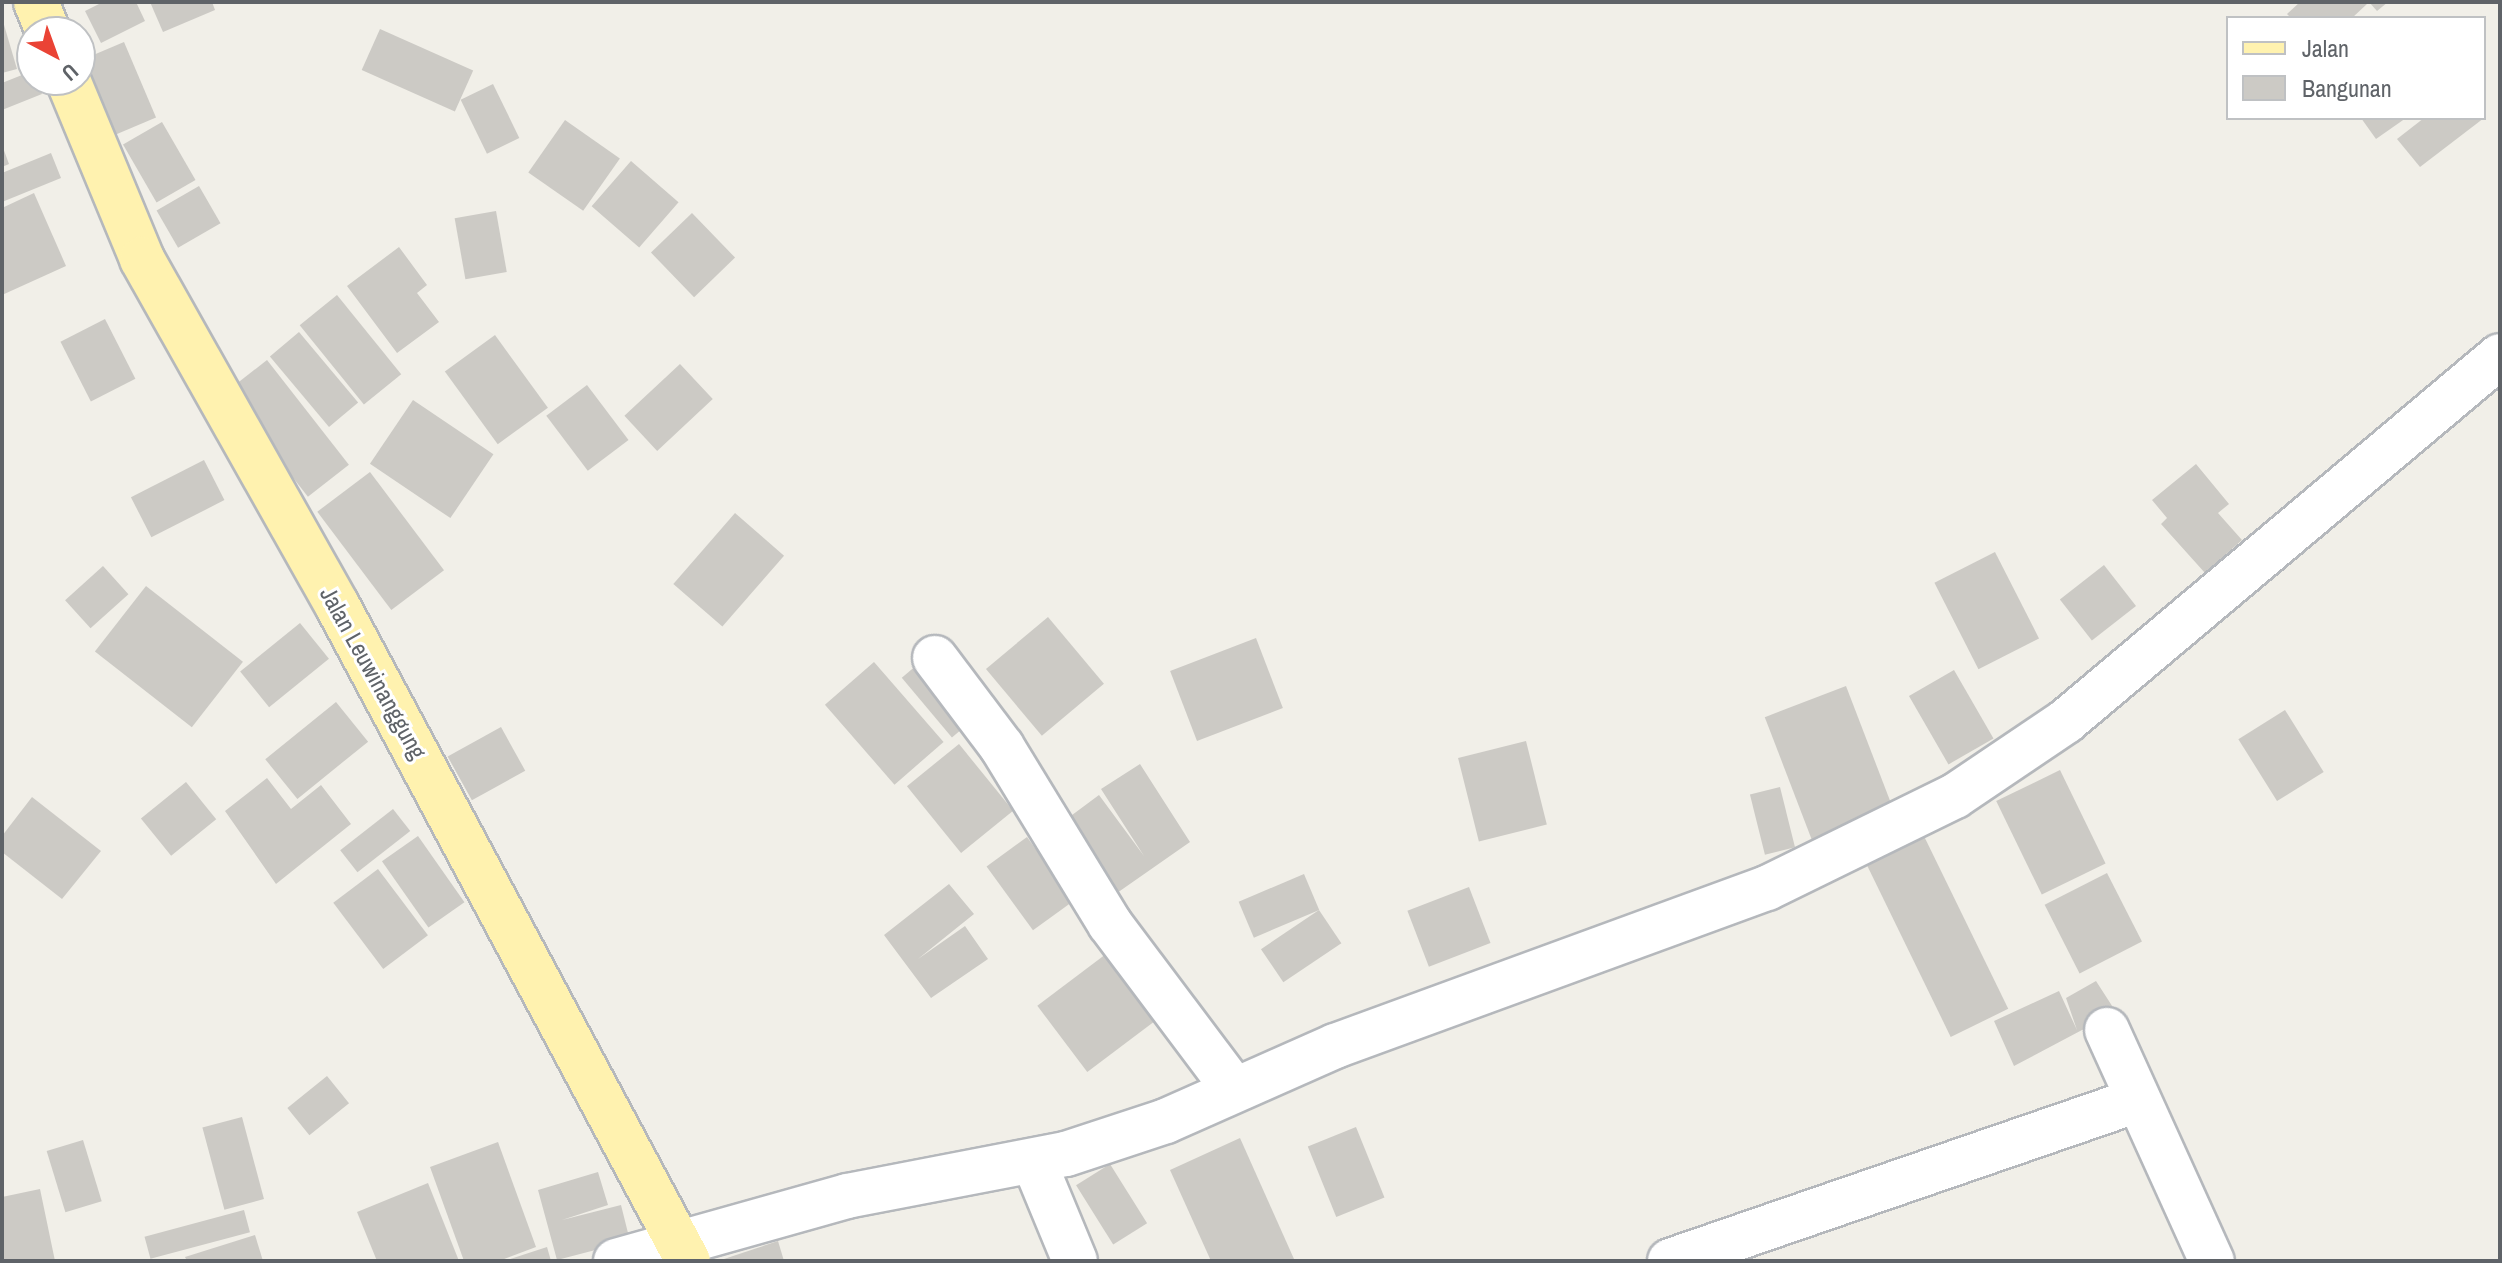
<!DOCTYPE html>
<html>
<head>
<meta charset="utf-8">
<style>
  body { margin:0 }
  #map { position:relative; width:2502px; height:1263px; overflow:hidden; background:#f1efe8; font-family:"Archivo Narrow",sans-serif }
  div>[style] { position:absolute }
  .building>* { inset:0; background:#cccac5; transform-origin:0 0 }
  .roads { filter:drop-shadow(2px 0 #b5b8bc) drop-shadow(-2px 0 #b5b8bc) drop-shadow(0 2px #b5b8bc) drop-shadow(0 -2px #b5b8bc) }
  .minor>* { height:44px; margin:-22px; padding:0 22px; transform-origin:22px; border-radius:22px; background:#fff }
  .major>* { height:44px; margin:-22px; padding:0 22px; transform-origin:22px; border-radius:22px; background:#fff2af }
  span { translate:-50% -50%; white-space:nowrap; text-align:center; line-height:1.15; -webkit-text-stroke:6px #fff; paint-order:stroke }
  .street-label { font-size:24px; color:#5f6368 }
  .frame { position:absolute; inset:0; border:4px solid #5f6368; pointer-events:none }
  .legend { position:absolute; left:2226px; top:16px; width:260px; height:104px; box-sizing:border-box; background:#fff; border:2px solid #bfc1c3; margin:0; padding:10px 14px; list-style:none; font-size:24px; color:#5f6368 }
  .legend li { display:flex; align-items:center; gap:16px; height:40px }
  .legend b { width:40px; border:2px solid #bfc1c3 }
  .north { position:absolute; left:16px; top:16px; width:80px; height:80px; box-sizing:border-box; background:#fff; border:2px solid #bfc1c3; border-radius:50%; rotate:139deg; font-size:22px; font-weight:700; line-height:32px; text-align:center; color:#5f6368 }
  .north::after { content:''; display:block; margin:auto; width:28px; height:36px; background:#ea4335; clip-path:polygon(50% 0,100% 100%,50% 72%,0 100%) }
</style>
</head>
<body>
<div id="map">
  <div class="building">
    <i style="clip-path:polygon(103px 2px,136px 2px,145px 21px,101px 43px,85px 11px)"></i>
    <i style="clip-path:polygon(150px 2px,212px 2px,215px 10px,163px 32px)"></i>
    <i style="clip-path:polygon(2300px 2px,2366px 2px,2367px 4px,2352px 18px,2291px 18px,2287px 14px)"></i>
    <i style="clip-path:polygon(2369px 2px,2388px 2px,2377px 11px)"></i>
    <i style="clip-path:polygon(2px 18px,17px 69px,2px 73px)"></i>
    <i style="left:380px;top:29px;width:102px;height:45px;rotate:24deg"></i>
    <i style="left:124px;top:42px;width:82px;height:43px;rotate:67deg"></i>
    <i style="clip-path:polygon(32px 71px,42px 94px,2px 110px,2px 83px)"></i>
    <i style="left:493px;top:84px;width:60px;height:36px;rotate:64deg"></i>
    <i style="clip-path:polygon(2361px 118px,2406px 118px,2376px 139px)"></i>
    <i style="clip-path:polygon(2424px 118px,2484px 118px,2420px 167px,2397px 139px)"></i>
    <i style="left:565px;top:120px;width:67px;height:64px;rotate:35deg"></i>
    <i style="left:162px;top:122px;width:67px;height:45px;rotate:60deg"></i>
    <i style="clip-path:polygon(2px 145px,9px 164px,2px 167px)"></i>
    <i style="clip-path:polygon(51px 153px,61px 178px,2px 202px,2px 173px)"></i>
    <i style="left:631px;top:161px;width:63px;height:60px;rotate:41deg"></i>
    <i style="left:199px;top:186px;width:43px;height:49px;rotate:60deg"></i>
    <i style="clip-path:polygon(34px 193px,66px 266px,2px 295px,2px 208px)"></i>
    <i style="left:496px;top:211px;width:62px;height:42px;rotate:80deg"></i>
    <i style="left:692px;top:213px;width:62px;height:57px;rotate:46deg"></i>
    <i style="clip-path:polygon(399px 247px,427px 285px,417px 293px,439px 322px,397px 353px,347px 286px)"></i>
    <i style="left:337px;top:295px;width:102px;height:48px;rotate:51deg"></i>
    <i style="left:105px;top:319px;width:67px;height:50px;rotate:63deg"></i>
    <i style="left:299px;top:332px;width:92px;height:38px;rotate:50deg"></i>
    <i style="left:495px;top:335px;width:90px;height:62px;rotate:54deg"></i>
    <i style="left:267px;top:360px;width:133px;height:52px;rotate:52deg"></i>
    <i style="left:680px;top:364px;width:48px;height:76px;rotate:47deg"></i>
    <i style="left:587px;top:385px;width:69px;height:51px;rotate:53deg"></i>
    <i style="left:413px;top:400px;width:97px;height:77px;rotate:34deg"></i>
    <i style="left:204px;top:460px;width:45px;height:82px;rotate:63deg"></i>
    <i style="clip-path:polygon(2196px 464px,2229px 504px,2218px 513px,2242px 540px,2205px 573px,2161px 524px,2167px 518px,2152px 500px)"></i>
    <i style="left:370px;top:472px;width:123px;height:66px;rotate:53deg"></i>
    <i style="left:735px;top:513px;width:65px;height:94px;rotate:41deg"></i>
    <i style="left:1995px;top:552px;width:97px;height:68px;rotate:63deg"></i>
    <i style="left:2104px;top:565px;width:52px;height:56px;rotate:52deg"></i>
    <i style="left:103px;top:566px;width:38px;height:51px;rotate:48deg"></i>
    <i style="left:146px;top:586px;width:123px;height:83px;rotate:38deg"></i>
    <i style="left:1048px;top:617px;width:87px;height:81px;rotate:50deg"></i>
    <i style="left:300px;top:623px;width:46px;height:77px;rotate:51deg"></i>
    <i style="left:1256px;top:638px;width:75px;height:92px;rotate:69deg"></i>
    <i style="left:924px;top:659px;width:78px;height:29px;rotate:50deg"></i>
    <i style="left:874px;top:662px;width:106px;height:65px;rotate:49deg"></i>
    <i style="left:1954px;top:670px;width:79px;height:52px;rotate:60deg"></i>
    <i style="left:1846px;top:686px;width:132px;height:87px;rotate:69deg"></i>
    <i style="left:336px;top:702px;width:51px;height:91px;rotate:51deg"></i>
    <i style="left:2285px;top:710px;width:73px;height:55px;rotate:58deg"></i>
    <i style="left:501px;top:727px;width:50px;height:61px;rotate:61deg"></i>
    <i style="left:1526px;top:741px;width:86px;height:70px;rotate:76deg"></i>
    <i style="left:959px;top:744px;width:86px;height:67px;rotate:51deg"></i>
    <i style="clip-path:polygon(1140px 764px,1190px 842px,1117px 893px,1064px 821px,1099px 795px,1144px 856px,1101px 789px)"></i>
    <i style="left:2060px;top:770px;width:104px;height:71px;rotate:64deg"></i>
    <i style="clip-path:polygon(267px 778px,291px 809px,321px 785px,351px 824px,276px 884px,225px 811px)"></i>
    <i style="left:186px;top:782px;width:48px;height:58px;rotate:51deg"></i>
    <i style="left:1780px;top:787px;width:62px;height:31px;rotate:76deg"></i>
    <i style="clip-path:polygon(32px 797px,101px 851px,62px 899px,2px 852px,2px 836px)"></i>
    <i style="left:393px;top:809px;width:28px;height:67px;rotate:52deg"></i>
    <i style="left:1921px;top:830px;width:199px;height:64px;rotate:64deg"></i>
    <i style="left:418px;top:836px;width:81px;height:44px;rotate:55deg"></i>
    <i style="left:1027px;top:837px;width:79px;height:50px;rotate:54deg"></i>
    <i style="left:378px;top:869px;width:83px;height:56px;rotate:53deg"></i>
    <i style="left:2107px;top:873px;width:77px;height:70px;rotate:63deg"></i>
    <i style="left:1304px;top:874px;width:39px;height:71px;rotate:67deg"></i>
    <i style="clip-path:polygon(949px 884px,974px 914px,918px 959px,965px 926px,988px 959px,931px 998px,884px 935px)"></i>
    <i style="left:1469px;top:887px;width:60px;height:66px;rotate:69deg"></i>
    <i style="left:1319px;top:910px;width:40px;height:70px;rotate:56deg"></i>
    <i style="left:1106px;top:954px;width:83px;height:86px;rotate:53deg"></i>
    <i style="clip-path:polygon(2096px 981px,2116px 1012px,2014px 1066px,1994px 1021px,2059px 991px,2077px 1030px,2066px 998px)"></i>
    <i style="left:327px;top:1076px;width:35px;height:51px;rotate:51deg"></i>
    <i style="left:242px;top:1117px;width:85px;height:41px;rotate:75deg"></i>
    <i style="left:1356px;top:1127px;width:76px;height:52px;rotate:68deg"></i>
    <i style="clip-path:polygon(1240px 1138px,1294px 1259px,1289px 1261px,1211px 1261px,1170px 1170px)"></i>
    <i style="left:83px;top:1140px;width:64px;height:38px;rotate:73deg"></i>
    <i style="clip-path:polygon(498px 1142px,536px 1247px,499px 1261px,464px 1261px,430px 1167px)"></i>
    <i style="left:1110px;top:1164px;width:70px;height:40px;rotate:58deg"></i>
    <i style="clip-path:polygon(598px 1172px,608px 1205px,562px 1220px,621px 1205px,630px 1241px,557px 1260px,538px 1190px)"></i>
    <i style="clip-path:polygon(428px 1183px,459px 1261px,377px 1261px,357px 1212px)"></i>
    <i style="clip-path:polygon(40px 1189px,55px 1261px,2px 1261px,2px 1197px)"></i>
    <i style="left:244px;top:1210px;width:23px;height:103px;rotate:75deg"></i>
    <i style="clip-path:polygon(255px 1235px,263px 1261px,187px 1261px,185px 1257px)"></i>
    <i style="clip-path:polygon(778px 1241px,784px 1261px,721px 1261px,721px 1260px)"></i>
    <i style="clip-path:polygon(547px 1247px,551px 1261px,507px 1261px,507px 1260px)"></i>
  </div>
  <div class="roads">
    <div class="minor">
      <i style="left:935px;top:658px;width:111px;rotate:53deg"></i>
      <i style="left:1002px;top:747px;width:207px;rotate:58.6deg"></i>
      <i style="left:1110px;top:924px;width:206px;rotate:53.1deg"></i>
      <i style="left:2107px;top:1030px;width:254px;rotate:65.6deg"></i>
      <i style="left:1034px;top:1162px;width:107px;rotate:67.5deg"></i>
      <i style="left:616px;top:1261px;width:240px;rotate:-15.7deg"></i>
      <i style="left:847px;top:1196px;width:223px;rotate:-10.9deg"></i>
      <i style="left:1066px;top:1154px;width:105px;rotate:-18.3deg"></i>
      <i style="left:1166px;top:1121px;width:185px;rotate:-23.9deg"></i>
      <i style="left:1335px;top:1046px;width:460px;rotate:-20.1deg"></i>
      <i style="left:1767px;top:888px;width:209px;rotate:-26.1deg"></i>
      <i style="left:1955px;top:796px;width:134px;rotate:-34deg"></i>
      <i style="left:2066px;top:721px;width:567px;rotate:-40.06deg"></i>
      <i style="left:1670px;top:1261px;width:494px;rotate:-19deg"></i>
    </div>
    <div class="major">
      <i style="left:36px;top:2px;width:32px;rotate:68deg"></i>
      <i style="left:68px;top:80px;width:194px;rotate:67.5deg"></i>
      <i style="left:142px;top:259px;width:397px;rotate:60.6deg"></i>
      <i style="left:337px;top:605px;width:744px;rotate:61.85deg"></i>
    </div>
  </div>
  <div class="street-label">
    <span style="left:373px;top:673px;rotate:61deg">Jalan Leuwinanggung</span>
  </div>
  <div class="frame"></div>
  <ul class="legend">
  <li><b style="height:10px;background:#fff2af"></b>Jalan</li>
  <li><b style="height:22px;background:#cccac5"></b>Bangunan</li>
  </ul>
  <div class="north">U</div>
</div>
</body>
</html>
